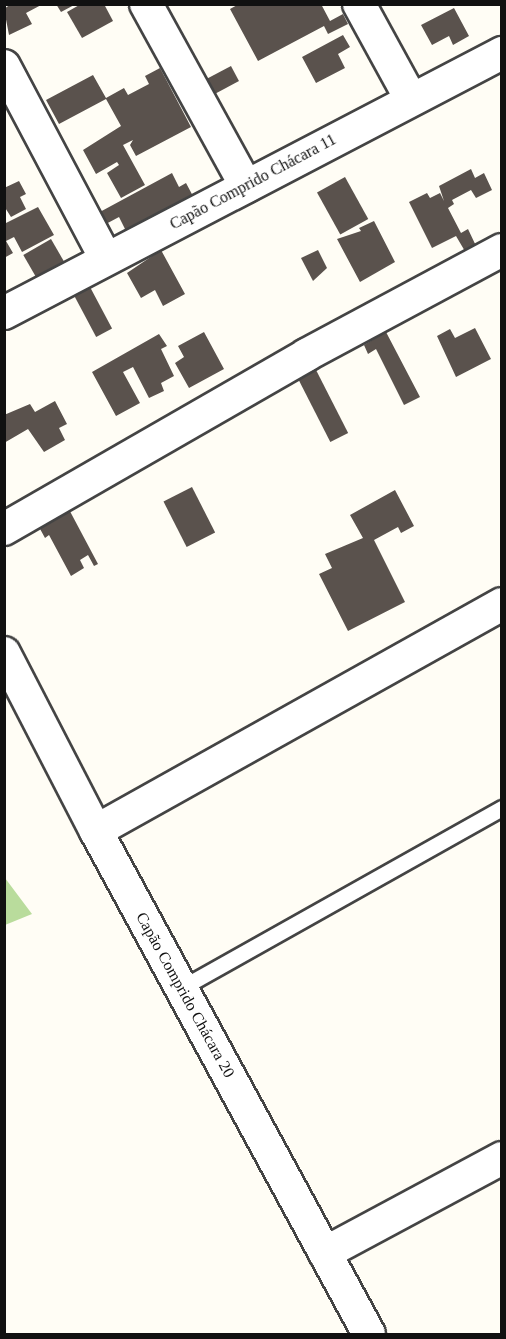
<!DOCTYPE html>
<html>
<head>
<meta charset="utf-8">
<style>
  body { margin:0 }
  #map { position:relative; width:506px; height:1339px; overflow:hidden; background:#fffdf5; font-family:Georgia,serif }
  div>[style] { position:absolute }
  .forest>* { inset:0; background:#b9dc9c }
  .building>* { inset:0; background:#5a524d; transform-origin:0 0 }
  .roads { filter:drop-shadow(2px 0 #444) drop-shadow(-2px 0 #444) drop-shadow(0 2px #444) drop-shadow(0 -2px #444) }
  .service>* { height:15px; margin:-7.5px; padding:0 7.5px; transform-origin:7.5px; border-radius:7.5px; background:#fff }
  .minor>* { height:32px; margin:-16px; padding:0 16px; transform-origin:16px; border-radius:16px; background:#fff }
  span { translate:-50% -50%; white-space:nowrap; text-align:center; line-height:1.15; -webkit-text-stroke:6px #fff; paint-order:stroke }
  .street-label { font-size:16px; color:#111 }
  .frame { position:absolute; inset:0; border:6px solid #111; pointer-events:none }
</style>
</head>
<body>
<div id="map">
  <div class="forest">
    <i style="clip-path:polygon(5px 878px,32px 914px,5px 925px,4px 925px)"></i>
  </div>
  <div class="building">
    <i style="clip-path:polygon(11px 4px,43px 4px,26px 13px,32px 24px,9px 35px,4px 9px)"></i>
    <i style="clip-path:polygon(56px 4px,76px 4px,61px 12px)"></i>
    <i style="clip-path:polygon(81px 4px,104px 4px,113px 21px,82px 38px,67px 12px)"></i>
    <i style="clip-path:polygon(239px 4px,321px 4px,330px 21px,343px 14px,348px 24px,328px 34px,324px 26px,258px 61px,230px 9px)"></i>
    <i style="clip-path:polygon(454px 8px,469px 36px,453px 45px,449px 36px,432px 45px,421px 25px)"></i>
    <i style="clip-path:polygon(343px 35px,350px 47px,338px 54px,345px 68px,316px 83px,302px 57px)"></i>
    <i style="left:231px;top:66px;width:17px;height:37px;rotate:62deg"></i>
    <i style="clip-path:polygon(160px 68px,191px 127px,136px 156px,130px 145px,133px 140px,123px 145px,145px 185px,121px 198px,107px 173px,119px 165px,117px 162px,96px 174px,83px 150px,121px 126px,106px 99px,59px 124px,46px 100px,93px 75px,106px 98px,124px 88px,128px 95px,149px 84px,145px 76px)"></i>
    <i style="clip-path:polygon(471px 169px,475px 178px,484px 173px,492px 190px,476px 198px,471px 190px,452px 200px,454px 204px,448px 208px,461px 233px,468px 229px,477px 248px,466px 253px,456px 236px,432px 248px,409px 202px,427px 193px,430px 198px,440px 193px,444px 201px,439px 186px)"></i>
    <i style="clip-path:polygon(172px 173px,179px 187px,186px 183px,194px 198px,127px 233px,119px 217px,104px 225px,98px 213px)"></i>
    <i style="left:345px;top:177px;width:48px;height:32px;rotate:61deg"></i>
    <i style="clip-path:polygon(19px 181px,26px 194px,20px 197px,26px 209px,11px 217px,4px 206px,4px 188px)"></i>
    <i style="clip-path:polygon(38px 207px,54px 235px,22px 252px,14px 237px,6px 241px,13px 253px,4px 258px,4px 224px)"></i>
    <i style="clip-path:polygon(374px 221px,395px 262px,360px 282px,337px 239px,361px 231px,359px 228px)"></i>
    <i style="left:51px;top:239px;width:30px;height:32px;rotate:60deg"></i>
    <i style="clip-path:polygon(161px 250px,185px 294px,163px 306px,155px 290px,141px 298px,127px 273px)"></i>
    <i style="clip-path:polygon(318px 250px,327px 268px,313px 281px,301px 258px)"></i>
    <i style="left:90px;top:287px;width:47px;height:18px;rotate:62deg"></i>
    <i style="clip-path:polygon(475px 328px,491px 359px,456px 377px,437px 336px,450px 329px,455px 338px)"></i>
    <i style="clip-path:polygon(204px 332px,224px 369px,189px 388px,175px 363px,184px 357px,178px 346px)"></i>
    <i style="clip-path:polygon(386px 332px,420px 397px,404px 405px,376px 349px,368px 354px,364px 345px)"></i>
    <i style="clip-path:polygon(159px 334px,167px 346px,161px 349px,174px 376px,161px 383px,164px 391px,149px 398px,133px 367px,123px 372px,140px 403px,116px 416px,92px 372px)"></i>
    <i style="left:315px;top:368px;width:73px;height:20px;rotate:63deg"></i>
    <i style="clip-path:polygon(55px 401px,67px 424px,59px 428px,65px 440px,44px 452px,28px 429px,4px 443px,4px 415px,30px 404px,35px 412px)"></i>
    <i style="left:192px;top:487px;width:51px;height:32px;rotate:63deg"></i>
    <i style="clip-path:polygon(395px 490px,414px 526px,401px 533px,398px 527px,374px 540px,405px 602px,348px 631px,319px 574px,332px 568px,325px 554px,363px 538px,350px 515px)"></i>
    <i style="clip-path:polygon(64px 500px,98px 564px,94px 566px,88px 555px,80px 560px,84px 568px,71px 576px,49px 535px,45px 538px,33px 516px)"></i>
  </div>
  <div class="roads">
    <div class="service">
      <i style="left:181px;top:988px;width:368px;rotate:-29.3deg"></i>
    </div>
    <div class="minor">
      <i style="left:146px;top:4px;width:208px;rotate:61.2deg"></i>
      <i style="left:359px;top:4px;width:108px;rotate:61.3deg"></i>
      <i style="left:4px;top:66px;width:218px;rotate:62.1deg"></i>
      <i style="left:4px;top:313px;width:562px;rotate:-27.57deg"></i>
      <i style="left:4px;top:529px;width:349px;rotate:-29.9deg"></i>
      <i style="left:306px;top:355px;width:222px;rotate:-28.2deg"></i>
      <i style="left:4px;top:653px;width:200px;rotate:62.7deg"></i>
      <i style="left:96px;top:831px;width:572px;rotate:61.51deg"></i>
      <i style="left:96px;top:831px;width:465px;rotate:-29.2deg"></i>
      <i style="left:325px;top:1253px;width:201px;rotate:-28.2deg"></i>
    </div>
  </div>
  <div class="street-label">
    <span style="left:253px;top:182px;rotate:-28deg">Capão Comprido Chácara 11</span>
    <span style="left:185px;top:995px;rotate:61deg">Capão Comprido Chácara 20</span>
  </div>
  <div class="frame"></div>
</div>
</body>
</html>
